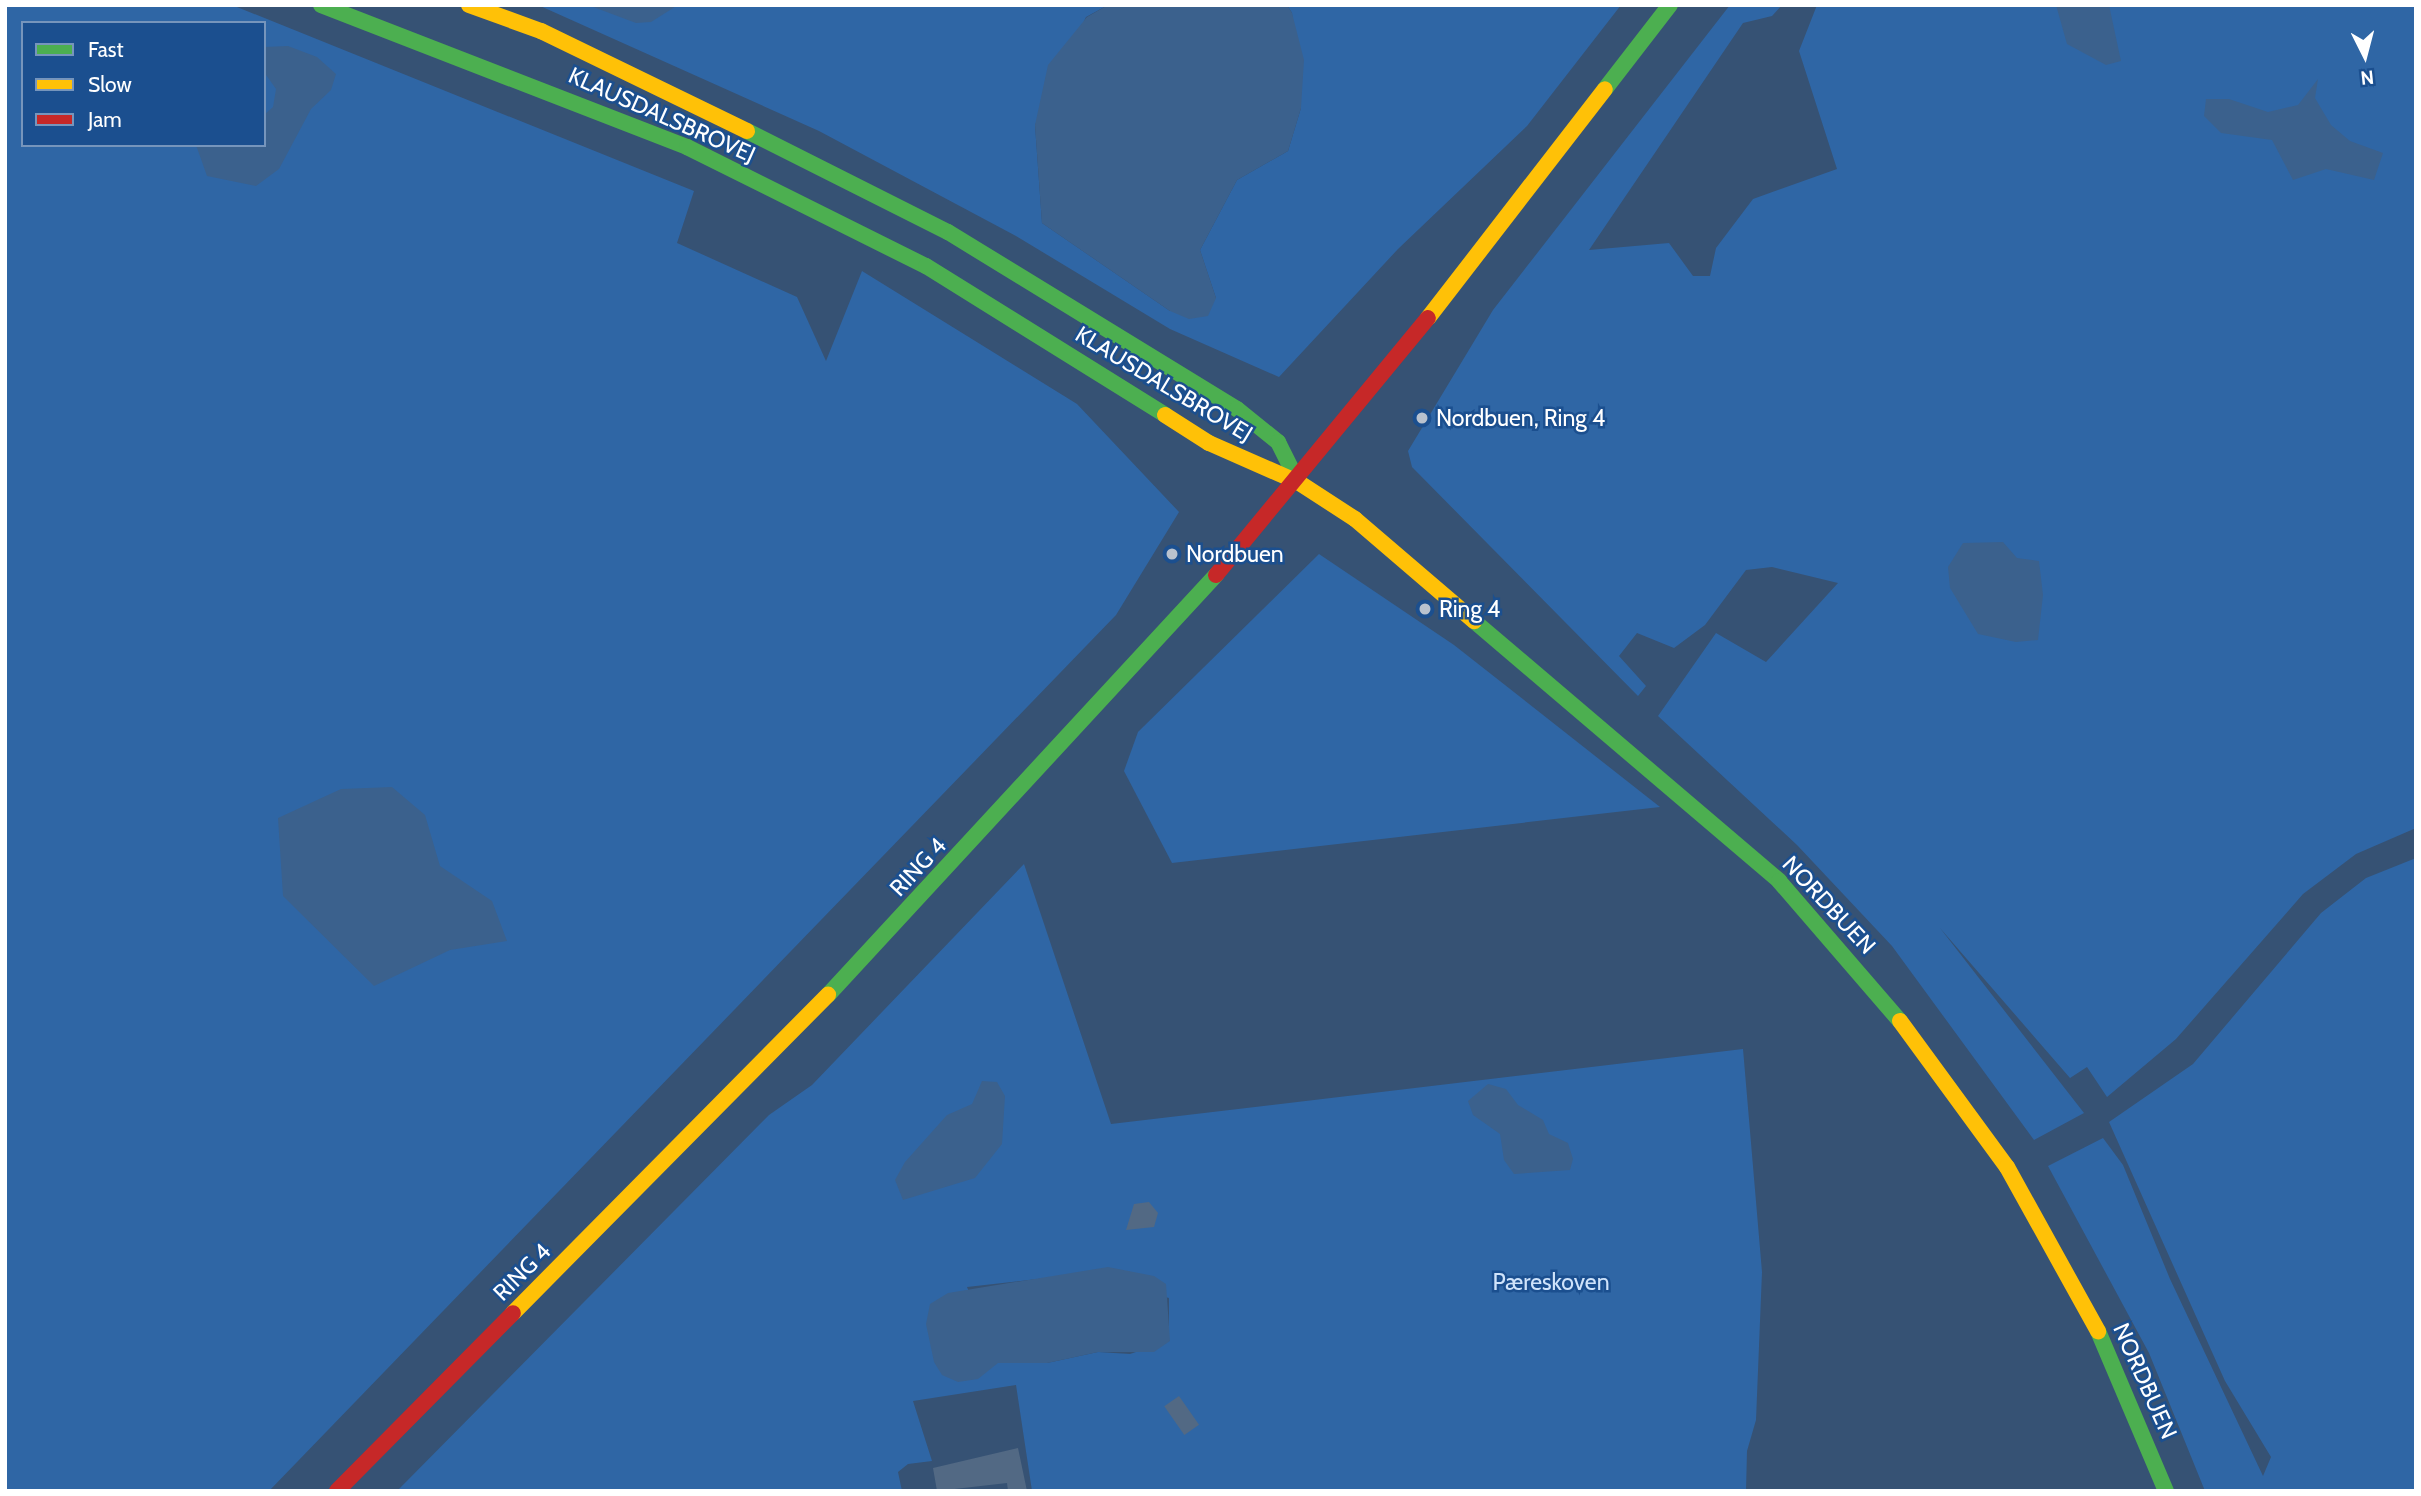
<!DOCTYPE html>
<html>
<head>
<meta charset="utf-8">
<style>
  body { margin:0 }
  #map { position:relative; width:2421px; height:1496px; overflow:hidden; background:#365274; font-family:Cabin,sans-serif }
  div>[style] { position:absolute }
  .green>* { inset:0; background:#2f66a5 }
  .water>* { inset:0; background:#3b618d }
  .building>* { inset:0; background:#526984; transform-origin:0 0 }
  .fast>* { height:16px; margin:-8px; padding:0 8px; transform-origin:8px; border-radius:8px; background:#4caf50 }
  .slow>* { height:16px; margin:-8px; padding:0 8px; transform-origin:8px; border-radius:8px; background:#ffc107 }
  .jam>* { height:16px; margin:-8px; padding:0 8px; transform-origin:8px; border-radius:8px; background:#c62828 }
  .dots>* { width:19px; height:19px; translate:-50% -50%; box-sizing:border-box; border:4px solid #1b4f8f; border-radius:50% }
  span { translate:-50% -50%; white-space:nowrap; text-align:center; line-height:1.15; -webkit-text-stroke:5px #1b4f8f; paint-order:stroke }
  .street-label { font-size:23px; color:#fff }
  .poi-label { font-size:23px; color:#fff }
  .left { translate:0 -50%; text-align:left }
  .park-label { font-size:23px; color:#cfe3fa }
  .frame { position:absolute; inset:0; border:7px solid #fff; pointer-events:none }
  .legend { position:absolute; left:21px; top:21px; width:245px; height:126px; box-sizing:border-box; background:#1b4f8f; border:2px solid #7695bc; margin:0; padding:9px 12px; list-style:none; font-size:21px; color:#fff }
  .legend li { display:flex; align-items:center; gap:14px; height:35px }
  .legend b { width:35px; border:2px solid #7695bc }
  .north { position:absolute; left:2330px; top:21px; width:70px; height:70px; -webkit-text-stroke:5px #1b4f8f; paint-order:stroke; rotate:174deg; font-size:19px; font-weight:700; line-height:28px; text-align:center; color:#fff }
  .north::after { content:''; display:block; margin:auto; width:24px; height:32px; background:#fff; clip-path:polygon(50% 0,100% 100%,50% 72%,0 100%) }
</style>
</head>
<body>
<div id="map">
  <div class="green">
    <i style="clip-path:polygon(evenodd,5px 5px,232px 5px,694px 191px,677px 243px,797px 297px,826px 361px,862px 271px,1077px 404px,1179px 512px,1116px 615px,269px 1491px,5px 1491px,5px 5px,23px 23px,264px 23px,264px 145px,23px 145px,23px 23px)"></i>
    <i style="clip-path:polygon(538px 5px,1108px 5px,1086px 17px,1035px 125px,1042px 223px,1170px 311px,1216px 298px,1200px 250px,1237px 180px,1288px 151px,1301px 108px,1292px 13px,1287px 5px,1621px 5px,1527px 126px,1398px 249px,1279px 377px,1170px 329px,1016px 236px,819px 131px)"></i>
    <i style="clip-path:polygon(1730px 5px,1782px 5px,1772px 16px,1743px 23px,1589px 250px,1669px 243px,1693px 276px,1710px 276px,1716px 248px,1753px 199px,1837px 169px,1799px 51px,1817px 5px,2416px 5px,2416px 828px,2356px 854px,2303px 894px,2176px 1039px,2107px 1097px,2087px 1067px,2070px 1078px,1940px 928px,2084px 1113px,2034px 1140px,1892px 946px,1797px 845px,1658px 716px,1716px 633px,1766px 662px,1838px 583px,1772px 567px,1746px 570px,1705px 625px,1674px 648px,1637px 633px,1619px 656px,1646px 686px,1638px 696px,1412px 467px,1408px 451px,1493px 310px)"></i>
    <i style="clip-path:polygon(1319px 554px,1454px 645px,1660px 807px,1172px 863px,1124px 771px,1138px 732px)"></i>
    <i style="clip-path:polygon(2416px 858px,2416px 1491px,2205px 1491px,2149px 1353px,2048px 1166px,2103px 1138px,2123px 1165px,2170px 1279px,2263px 1476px,2271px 1457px,2225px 1381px,2109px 1122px,2193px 1064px,2321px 913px,2366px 878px)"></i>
    <i style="clip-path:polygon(evenodd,1024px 864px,1111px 1124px,1743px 1049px,1762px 1272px,1756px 1420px,1747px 1451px,1746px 1491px,1032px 1491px,1016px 1385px,913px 1401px,932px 1461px,908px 1464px,898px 1472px,902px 1491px,397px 1491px,769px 1115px,812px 1085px,1024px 864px,1081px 1274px,1169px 1298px,1169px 1341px,1130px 1354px,1098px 1352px,1047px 1363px,998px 1363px,967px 1287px,1081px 1274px)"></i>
  </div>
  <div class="water">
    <i style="clip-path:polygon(588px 5px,678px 5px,651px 22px,636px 23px)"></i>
    <i style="clip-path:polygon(1108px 5px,1287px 5px,1292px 13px,1304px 60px,1301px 108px,1288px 151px,1237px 180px,1200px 250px,1216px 298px,1208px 316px,1189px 319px,1170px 311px,1042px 223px,1035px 125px,1048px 65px,1087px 17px)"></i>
    <i style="clip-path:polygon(2056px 5px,2109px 5px,2121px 61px,2106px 65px,2067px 44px)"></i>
    <i style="clip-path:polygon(288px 46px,317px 57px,336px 74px,331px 90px,311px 109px,279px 169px,256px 186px,207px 176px,196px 145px,264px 145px,264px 115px,273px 107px,276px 89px,264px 72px,264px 47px)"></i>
    <i style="clip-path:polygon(2318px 79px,2315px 98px,2331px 125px,2350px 141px,2383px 153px,2374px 180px,2326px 169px,2293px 180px,2272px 140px,2221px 133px,2204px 116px,2206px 99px,2229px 99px,2268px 112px,2298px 105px)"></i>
    <i style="clip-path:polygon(2003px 542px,2017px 558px,2039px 561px,2043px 595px,2038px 640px,2016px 642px,1978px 634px,1950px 588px,1948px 567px,1963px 543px)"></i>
    <i style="clip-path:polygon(392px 787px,425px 815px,440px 866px,492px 901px,507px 941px,450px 950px,374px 986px,283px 896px,278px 818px,341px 789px)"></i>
    <i style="clip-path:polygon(982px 1081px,997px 1082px,1005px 1096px,1002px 1144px,975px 1178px,903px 1200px,895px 1180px,905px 1162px,947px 1115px,972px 1104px)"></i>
    <i style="clip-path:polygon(1488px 1084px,1506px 1089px,1518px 1105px,1543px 1120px,1549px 1134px,1568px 1143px,1573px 1159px,1570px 1170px,1514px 1174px,1504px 1160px,1500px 1134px,1473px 1115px,1468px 1101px)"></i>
    <i style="clip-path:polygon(1108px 1267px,1154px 1276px,1166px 1284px,1170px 1341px,1154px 1352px,1098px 1352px,1047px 1363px,998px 1363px,978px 1379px,958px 1382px,942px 1375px,934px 1362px,926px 1324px,930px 1304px,948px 1293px)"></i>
  </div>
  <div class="building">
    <i style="clip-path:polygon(1149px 1202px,1158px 1213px,1154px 1227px,1126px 1230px,1134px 1204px)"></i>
    <i style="left:1179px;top:1396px;width:35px;height:18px;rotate:55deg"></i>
    <i style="clip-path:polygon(1018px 1448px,1027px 1491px,1008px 1491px,1007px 1483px,937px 1491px,933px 1468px)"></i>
  </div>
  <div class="fast">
    <i style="left:321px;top:5px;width:393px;rotate:21.2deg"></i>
    <i style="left:687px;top:147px;width:267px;rotate:26.5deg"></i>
    <i style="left:926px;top:266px;width:282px;rotate:31.9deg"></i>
    <i style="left:1605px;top:89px;width:106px;rotate:-52.3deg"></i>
    <i style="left:747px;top:131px;width:225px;rotate:26.7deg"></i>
    <i style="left:948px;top:232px;width:339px;rotate:31.5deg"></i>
    <i style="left:1237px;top:409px;width:53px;rotate:38.8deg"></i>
    <i style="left:1278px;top:442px;width:45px;rotate:63.4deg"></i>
    <i style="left:1474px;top:621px;width:401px;rotate:40.4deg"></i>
    <i style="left:1779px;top:881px;width:185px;rotate:49.2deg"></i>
    <i style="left:828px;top:995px;width:572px;rotate:-47.27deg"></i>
    <i style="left:2098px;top:1331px;width:174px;rotate:67deg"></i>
  </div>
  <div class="slow">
    <i style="left:469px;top:5px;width:77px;rotate:19.9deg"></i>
    <i style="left:541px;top:31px;width:229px;rotate:25.9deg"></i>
    <i style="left:1428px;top:318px;width:289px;rotate:-52.3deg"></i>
    <i style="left:1165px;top:415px;width:52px;rotate:32.5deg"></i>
    <i style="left:1209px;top:443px;width:97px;rotate:23.7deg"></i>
    <i style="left:1298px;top:482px;width:68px;rotate:33deg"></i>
    <i style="left:1355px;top:519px;width:157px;rotate:40.6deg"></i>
    <i style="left:1900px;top:1021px;width:181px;rotate:53.8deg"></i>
    <i style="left:2007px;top:1167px;width:188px;rotate:61deg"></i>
    <i style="left:513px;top:1313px;width:448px;rotate:-45.3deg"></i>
  </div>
  <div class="jam">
    <i style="left:1216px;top:575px;width:333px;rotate:-50.5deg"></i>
    <i style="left:337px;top:1491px;width:250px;rotate:-45.3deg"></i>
  </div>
  <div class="dots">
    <i style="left:1422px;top:418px;background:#b9c2ce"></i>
    <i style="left:1172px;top:554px;background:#b9c2ce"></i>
    <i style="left:1425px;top:609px;background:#b9c2ce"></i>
  </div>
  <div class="street-label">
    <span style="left:662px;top:115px;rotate:24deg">KLAUSDALSBROVEJ</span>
    <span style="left:1164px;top:384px;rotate:31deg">KLAUSDALSBROVEJ</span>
    <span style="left:918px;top:867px;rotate:-47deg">RING 4</span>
    <span style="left:1829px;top:905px;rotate:47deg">NORDBUEN</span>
    <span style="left:522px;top:1272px;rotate:-45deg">RING 4</span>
    <span style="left:2145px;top:1381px;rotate:66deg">NORDBUEN</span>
  </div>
  <div class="poi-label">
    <span class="left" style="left:1436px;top:418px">Nordbuen, Ring 4</span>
    <span class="left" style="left:1186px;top:554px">Nordbuen</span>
    <span class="left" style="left:1439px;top:609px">Ring 4</span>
  </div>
  <div class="park-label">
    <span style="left:1551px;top:1282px">Pæreskoven</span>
  </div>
  <div class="frame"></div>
  <ul class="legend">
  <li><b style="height:9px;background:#4caf50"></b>Fast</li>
  <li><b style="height:9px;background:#ffc107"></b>Slow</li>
  <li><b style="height:9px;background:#c62828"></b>Jam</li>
  </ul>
  <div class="north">N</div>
</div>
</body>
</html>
